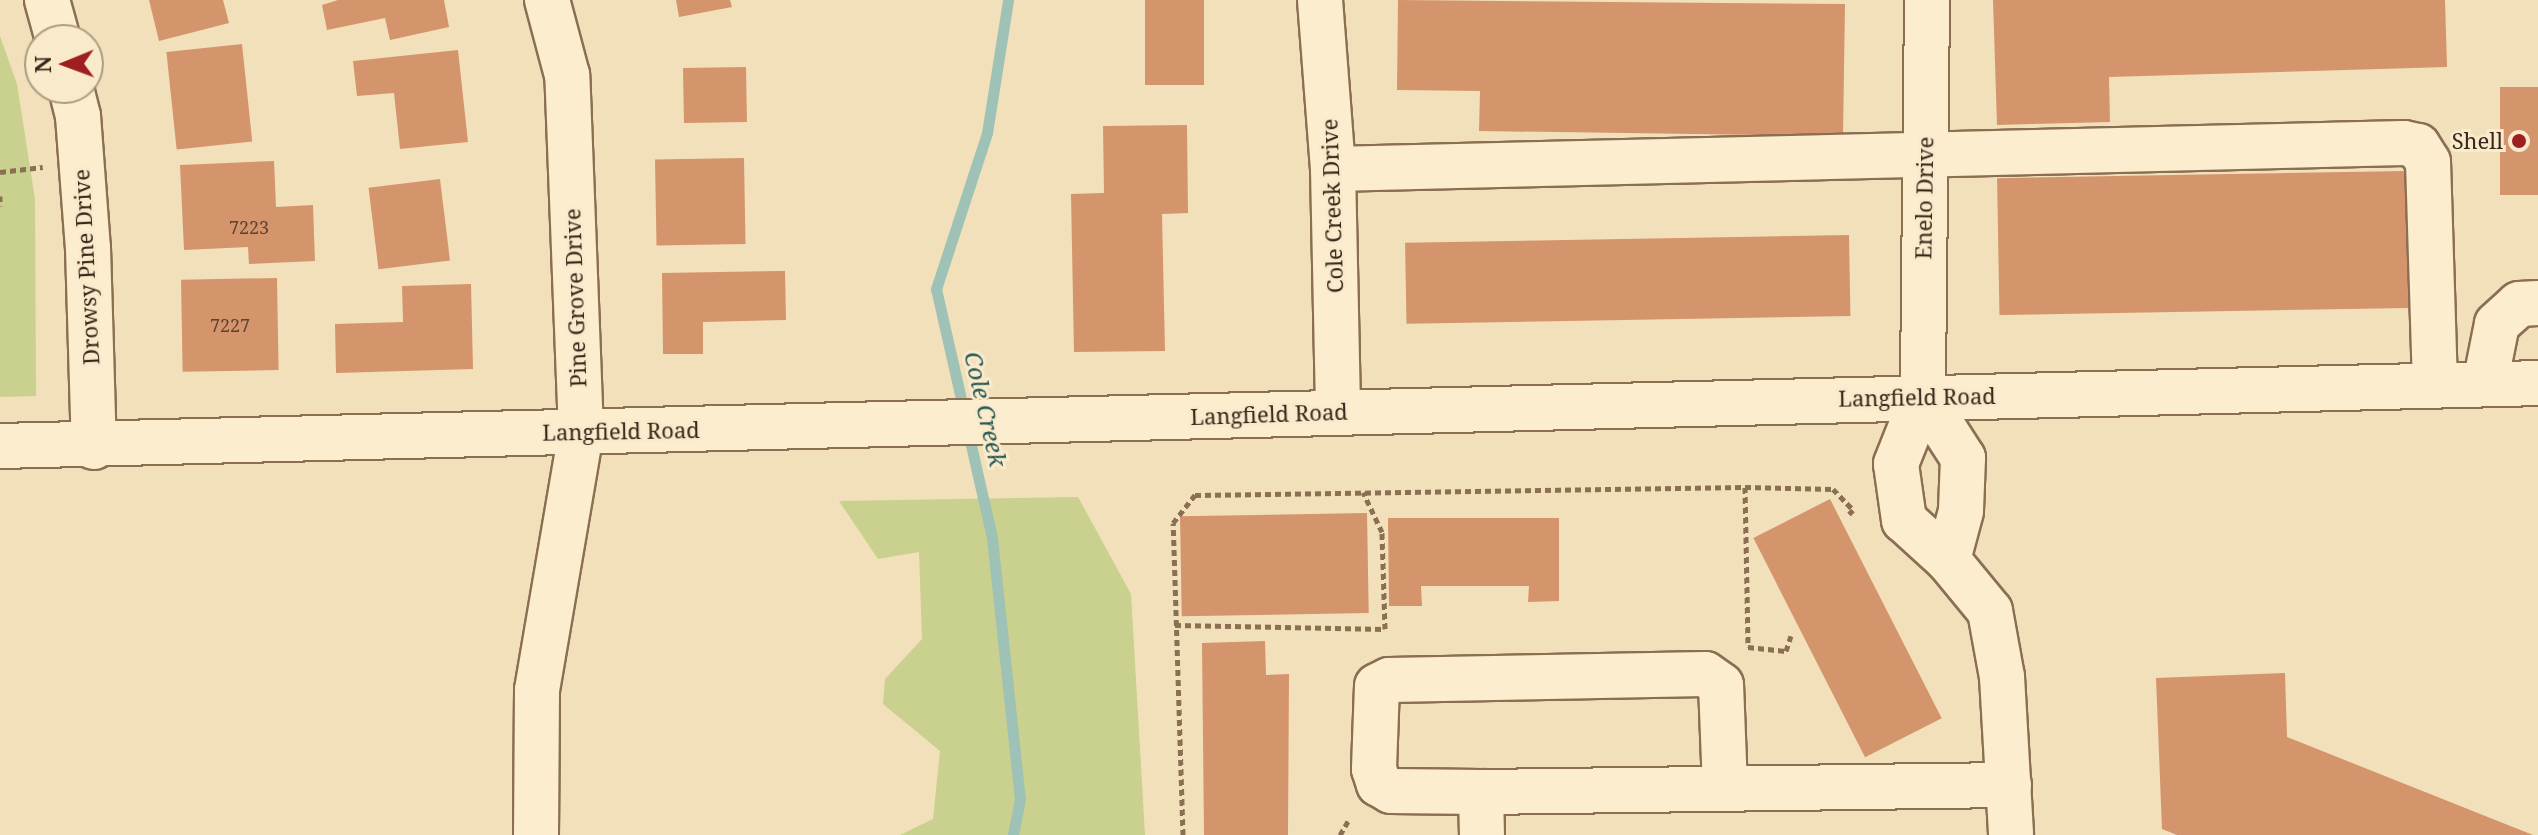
<!DOCTYPE html>
<html>
<head>
<meta charset="utf-8">
<style>
  body { margin:0 }
  #map { position:relative; width:2538px; height:835px; overflow:hidden; background:#f2e0ba; font-family:"Noto Serif",serif }
  div>[style] { position:absolute }
  .green>* { inset:0; background:#cad08e }
  .stream>* { height:11px; margin:-5.5px; padding:0 5.5px; transform-origin:5.5px; border-radius:5.5px; background:#9fc2b7 }
  .building>* { inset:0; background:#d4946c; transform-origin:0 0 }
  .path>* { height:5px; margin-top:-2.5px; transform-origin:0; background:repeating-linear-gradient(90deg,#8a6f53 0 6px,transparent 0 10px) }
  .roads { filter:drop-shadow(2px 0 #8a6f53) drop-shadow(-2px 0 #8a6f53) drop-shadow(0 2px #8a6f53) drop-shadow(0 -2px #8a6f53) }
  .minor>* { height:44px; margin:-22px; padding:0 22px; transform-origin:22px; border-radius:22px; background:#fcedce }
  .dots>* { width:22px; height:22px; translate:-50% -50%; box-sizing:border-box; border:4px solid #f9eacb; border-radius:50% }
  span { translate:-50% -50%; white-space:nowrap; text-align:center; line-height:1.15; -webkit-text-stroke:6px #f9eacb; paint-order:stroke }
  .number-label { font-size:18px; color:#5f422e }
  .number-label span { -webkit-text-stroke-width:0 }
  .poi-label { font-size:22px; color:#38271a }
  .right { translate:-100% -50%; text-align:right }
  .street-label { font-size:22px; color:#38271a }
  .water-label { font-size:24px; color:#275954; font-style:italic }
  .north { position:absolute; left:24px; top:24px; width:80px; height:80px; box-sizing:border-box; background:#f9eacb; border:2px solid #ac9c84; border-radius:50%; rotate:269deg; font-size:22px; font-weight:700; line-height:32px; text-align:center; color:#38271a }
  .north::after { content:''; display:block; margin:auto; width:28px; height:36px; background:#9f1e22; clip-path:polygon(50% 0,100% 100%,50% 72%,0 100%) }
</style>
</head>
<body>
<div id="map">
  <div class="green">
    <i style="clip-path:polygon(0 36px,17px 84px,35px 199px,36px 396px,0 397px)"></i>
    <i style="clip-path:polygon(1078px 497px,1131px 594px,1145px 835px,900px 835px,933px 819px,940px 751px,883px 704px,885px 679px,922px 639px,919px 552px,878px 559px,839px 501px)"></i>
  </div>
  <div class="stream">
    <i style="left:964px;top:412px;width:126px;rotate:-102.8deg"></i>
    <i style="left:936px;top:289px;width:164px;rotate:-71.9deg"></i>
    <i style="left:987px;top:133px;width:135px;rotate:-81deg"></i>
    <i style="left:968px;top:432px;width:109px;rotate:77.2deg"></i>
    <i style="left:992px;top:538px;width:262px;rotate:83.9deg"></i>
    <i style="left:1020px;top:799px;width:37px;rotate:101deg"></i>
  </div>
  <div class="building">
    <i style="clip-path:polygon(149px 0,223px 0,229px 23px,159px 41px)"></i>
    <i style="clip-path:polygon(338px 0,444px 0,449px 27px,390px 40px,385px 18px,327px 30px,322px 5px)"></i>
    <i style="clip-path:polygon(676px 0,730px 0,732px 7px,679px 17px)"></i>
    <i style="left:1145px;top:0;width:59px;height:85px"></i>
    <i style="clip-path:polygon(1398px 0,1845px 4px,1843px 136px,1479px 131px,1480px 91px,1397px 90px)"></i>
    <i style="clip-path:polygon(1993px 0,2445px 0,2447px 67px,2109px 77px,2110px 122px,1997px 125px)"></i>
    <i style="left:242px;top:44px;width:98px;height:76px;rotate:84deg"></i>
    <i style="clip-path:polygon(458px 50px,468px 142px,400px 149px,394px 93px,357px 96px,353px 61px)"></i>
    <i style="left:746px;top:67px;width:55px;height:63px;rotate:89deg"></i>
    <i style="left:2538px;top:87px;width:108px;height:38px;rotate:90deg"></i>
    <i style="clip-path:polygon(1187px 125px,1188px 213px,1162px 214px,1165px 351px,1074px 352px,1071px 194px,1104px 193px,1103px 126px)"></i>
    <i style="left:744px;top:158px;width:86px;height:89px;rotate:89deg"></i>
    <i style="clip-path:polygon(274px 161px,276px 207px,313px 205px,315px 261px,249px 264px,248px 247px,184px 250px,180px 165px)"></i>
    <i style="left:2406px;top:171px;width:137px;height:409px;rotate:89deg"></i>
    <i style="left:440px;top:179px;width:82px;height:72px;rotate:83deg"></i>
    <i style="left:1849px;top:235px;width:81px;height:444px;rotate:89deg"></i>
    <i style="clip-path:polygon(785px 271px,786px 320px,703px 322px,703px 354px,663px 354px,662px 273px)"></i>
    <i style="left:277px;top:278px;width:92px;height:96px;rotate:89deg"></i>
    <i style="clip-path:polygon(471px 284px,473px 369px,336px 373px,335px 324px,403px 322px,402px 286px)"></i>
    <i style="left:1830px;top:499px;width:246px;height:86px;rotate:63deg"></i>
    <i style="left:1367px;top:513px;width:100px;height:187px;rotate:89deg"></i>
    <i style="clip-path:polygon(1388px 518px,1559px 518px,1559px 601px,1528px 602px,1529px 586px,1421px 586px,1422px 606px,1389px 606px)"></i>
    <i style="clip-path:polygon(1265px 641px,1266px 675px,1289px 674px,1288px 835px,1204px 835px,1202px 643px)"></i>
    <i style="clip-path:polygon(2285px 673px,2287px 737px,2533px 835px,2177px 835px,2162px 829px,2156px 678px)"></i>
  </div>
  <div class="path">
    <i style="left:0;top:172px;width:43px;rotate:-6.6deg"></i>
    <i style="left:0;top:196px;width:10px;rotate:90deg"></i>
    <i style="left:1745px;top:487px;width:160px;rotate:88.9deg"></i>
    <i style="left:1748px;top:647px;width:38px;rotate:6deg"></i>
    <i style="left:1786px;top:651px;width:16px;rotate:-72deg"></i>
    <i style="left:1175px;top:625px;width:210px;rotate:1.1deg"></i>
    <i style="left:1385px;top:629px;width:97px;rotate:-91.8deg"></i>
    <i style="left:1382px;top:532px;width:44px;rotate:-115.4deg"></i>
    <i style="left:1183px;top:835px;width:312px;rotate:-91.8deg"></i>
    <i style="left:1173px;top:523px;width:36px;rotate:-52deg"></i>
    <i style="left:1195px;top:495px;width:550px;rotate:-0.83deg"></i>
    <i style="left:1745px;top:487px;width:88px;rotate:1.3deg"></i>
    <i style="left:1833px;top:489px;width:29px;rotate:46deg"></i>
    <i style="left:1853px;top:510px;width:7px;rotate:135deg"></i>
    <i style="left:1340px;top:835px;width:20px;rotate:-60deg"></i>
  </div>
  <div class="roads">
    <div class="minor">
      <i style="left:47px;top:0;width:41px;rotate:74.6deg"></i>
      <i style="left:1320px;top:0;width:169px;rotate:85.6deg"></i>
      <i style="left:1333px;top:169px;width:244px;rotate:88.8deg"></i>
      <i style="left:1927px;top:0;width:396px;rotate:90.6deg"></i>
      <i style="left:1923px;top:396px;width:73px;rotate:111.7deg"></i>
      <i style="left:1896px;top:464px;width:57px;rotate:81.9deg"></i>
      <i style="left:1904px;top:520px;width:59px;rotate:42.3deg"></i>
      <i style="left:1948px;top:560px;width:66px;rotate:50.5deg"></i>
      <i style="left:1990px;top:611px;width:67px;rotate:79.7deg"></i>
      <i style="left:2002px;top:677px;width:158px;rotate:86.7deg"></i>
      <i style="left:71px;top:88px;width:29px;rotate:76deg"></i>
      <i style="left:78px;top:116px;width:132px;rotate:85.7deg"></i>
      <i style="left:88px;top:248px;width:199px;rotate:88.3deg"></i>
      <i style="left:1333px;top:169px;width:1071px;rotate:-1.39deg"></i>
      <i style="left:2404px;top:143px;width:14px;rotate:12deg"></i>
      <i style="left:2418px;top:146px;width:19px;rotate:58deg"></i>
      <i style="left:2428px;top:162px;width:224px;rotate:88.2deg"></i>
      <i style="left:2485px;top:384px;width:61px;rotate:-78.7deg"></i>
      <i style="left:2497px;top:324px;width:30px;rotate:-42deg"></i>
      <i style="left:2519px;top:304px;width:19px;rotate:-3deg"></i>
      <i style="left:1923px;top:396px;width:74px;rotate:57.2deg"></i>
      <i style="left:1963px;top:458px;width:53px;rotate:92.2deg"></i>
      <i style="left:1961px;top:511px;width:51px;rotate:104.9deg"></i>
      <i style="left:0;top:446px;width:2539px;rotate:-1.42deg"></i>
      <i style="left:1725px;top:788px;width:103px;rotate:-92.2deg"></i>
      <i style="left:1721px;top:685px;width:19px;rotate:-145deg"></i>
      <i style="left:1705px;top:674px;width:316px;rotate:178.9deg"></i>
      <i style="left:1389px;top:680px;width:13px;rotate:153deg"></i>
      <i style="left:1377px;top:686px;width:83px;rotate:92.1deg"></i>
      <i style="left:1374px;top:769px;width:16px;rotate:72deg"></i>
      <i style="left:1379px;top:784px;width:14px;rotate:30deg"></i>
      <i style="left:1391px;top:791px;width:90px;rotate:0.6deg"></i>
      <i style="left:1481px;top:792px;width:528px;rotate:-0.76deg"></i>
      <i style="left:1481px;top:792px;width:43px;rotate:88.7deg"></i>
      <i style="left:536px;top:835px;width:145px;rotate:-89.6deg"></i>
      <i style="left:537px;top:690px;width:262px;rotate:-80.3deg"></i>
      <i style="left:581px;top:432px;width:357px;rotate:-92.2deg"></i>
      <i style="left:567px;top:75px;width:78px;rotate:-104.9deg"></i>
    </div>
  </div>
  <div class="dots">
    <i style="left:2519px;top:141px;background:#9f1e22"></i>
  </div>
  <div class="number-label">
    <span style="left:249px;top:227px">7223</span>
    <span style="left:230px;top:325px">7227</span>
  </div>
  <div class="poi-label">
    <span class="right" style="left:2503px;top:141px">Shell</span>
  </div>
  <div class="street-label">
    <span style="left:1924px;top:198px;rotate:-89deg">Enelo Drive</span>
    <span style="left:1332px;top:206px;rotate:-92deg">Cole Creek Drive</span>
    <span style="left:86px;top:267px;rotate:-93deg">Drowsy Pine Drive</span>
    <span style="left:575px;top:298px;rotate:-92deg">Pine Grove Drive</span>
    <span style="left:1917px;top:397px;rotate:-1deg">Langfield Road</span>
    <span style="left:1269px;top:414px;rotate:-2deg">Langfield Road</span>
    <span style="left:621px;top:431px;rotate:-1deg">Langfield Road</span>
  </div>
  <div class="water-label">
    <span style="left:986px;top:409px;rotate:77deg">Cole Creek</span>
  </div>
  <div class="north">N</div>
</div>
</body>
</html>
